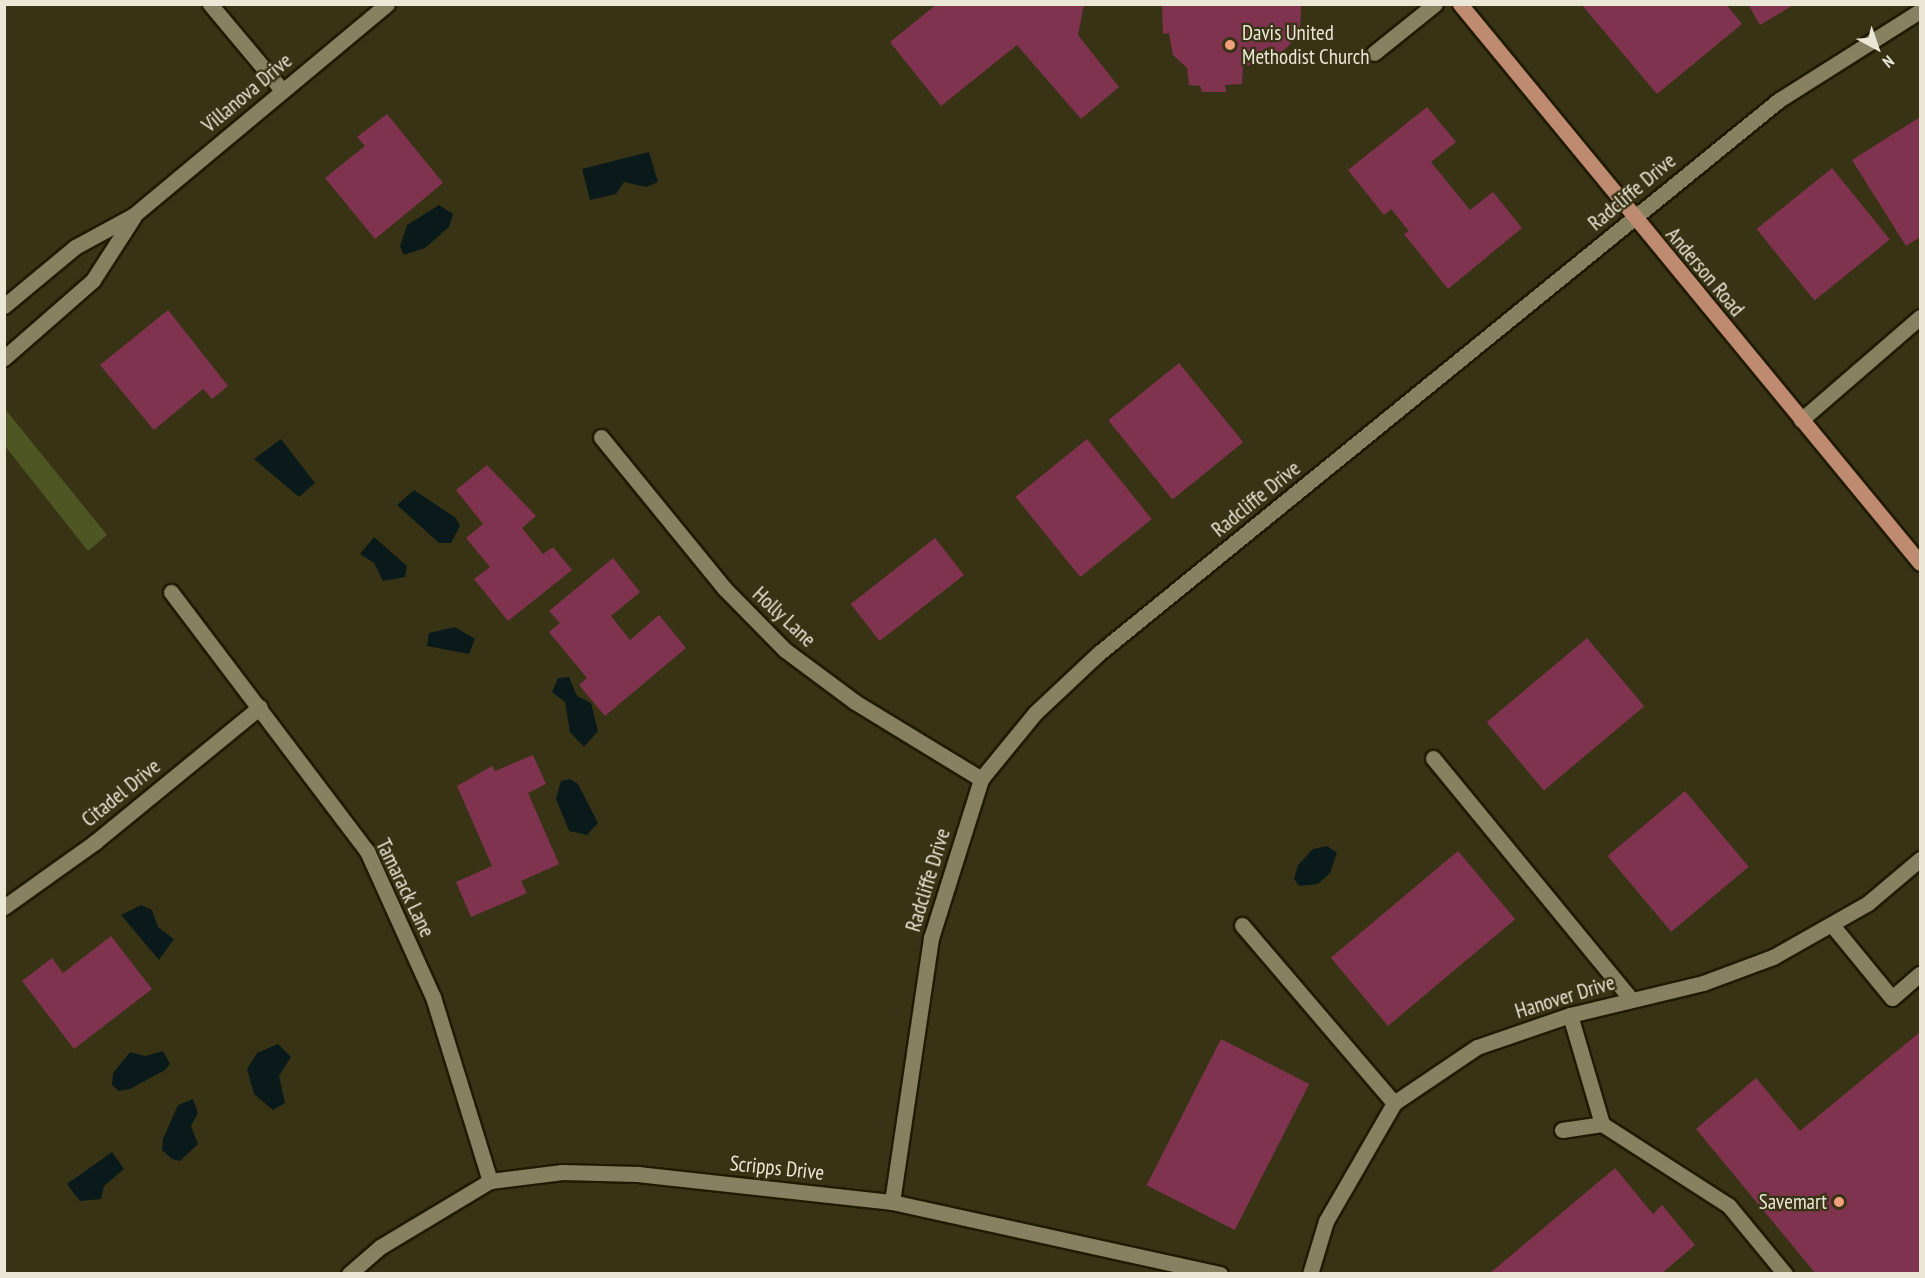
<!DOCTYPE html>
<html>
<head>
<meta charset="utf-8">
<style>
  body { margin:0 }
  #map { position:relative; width:1925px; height:1278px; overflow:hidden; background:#393316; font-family:"PT Sans Narrow",sans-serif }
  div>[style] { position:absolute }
  .green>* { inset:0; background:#4e5723 }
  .water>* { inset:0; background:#0a1a1a }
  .building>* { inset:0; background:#7f334f; transform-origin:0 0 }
  .roads { filter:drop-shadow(2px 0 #201b00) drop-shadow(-2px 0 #201b00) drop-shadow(0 2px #201b00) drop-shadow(0 -2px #201b00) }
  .minor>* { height:15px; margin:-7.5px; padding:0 7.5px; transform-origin:7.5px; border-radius:7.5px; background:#878162 }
  .major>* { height:15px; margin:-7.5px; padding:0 7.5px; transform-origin:7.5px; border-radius:7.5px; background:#be8b70 }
  .dots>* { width:16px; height:16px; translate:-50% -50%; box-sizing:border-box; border:3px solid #393316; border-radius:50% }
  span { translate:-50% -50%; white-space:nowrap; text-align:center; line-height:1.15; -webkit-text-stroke:4.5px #393316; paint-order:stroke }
  .poi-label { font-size:21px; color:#eae7d6 }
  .left { translate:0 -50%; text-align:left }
  .right { translate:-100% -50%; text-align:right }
  .street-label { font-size:21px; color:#eae7d6 }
  .frame { position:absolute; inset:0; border:6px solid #eae7d6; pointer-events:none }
  .north { position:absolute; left:1847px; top:18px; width:60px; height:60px; -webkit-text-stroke:4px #393316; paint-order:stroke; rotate:140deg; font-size:16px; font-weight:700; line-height:24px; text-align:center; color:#eae7d6 }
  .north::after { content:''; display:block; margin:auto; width:21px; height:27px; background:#eae7d6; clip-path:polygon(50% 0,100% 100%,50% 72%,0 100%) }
</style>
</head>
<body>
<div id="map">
  <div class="green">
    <i style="clip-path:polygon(5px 409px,107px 535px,88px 551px,5px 446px)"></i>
  </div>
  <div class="water">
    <i style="clip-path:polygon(649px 152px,658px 182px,646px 187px,624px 182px,616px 194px,590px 200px,582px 169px)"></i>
    <i style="clip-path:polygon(439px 205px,453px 214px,449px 227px,425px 248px,404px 255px,400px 246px,407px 225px)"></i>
    <i style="clip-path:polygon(281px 439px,315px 483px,299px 497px,254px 459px)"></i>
    <i style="clip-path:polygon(414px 490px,456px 518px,460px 526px,451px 543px,439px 543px,397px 505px)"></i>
    <i style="clip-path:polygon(374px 537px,407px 566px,405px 577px,383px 581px,374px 563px,360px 554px)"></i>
    <i style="clip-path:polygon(455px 627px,475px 639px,469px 654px,427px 646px,429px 633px)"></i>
    <i style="clip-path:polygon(569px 677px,577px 696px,591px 703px,598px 731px,584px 747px,570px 732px,565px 702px,552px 692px,558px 678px)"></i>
    <i style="clip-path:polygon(570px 779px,578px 784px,598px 823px,587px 835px,569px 831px,556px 799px,561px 781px)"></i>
    <i style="clip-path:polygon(1327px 846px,1337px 853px,1330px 873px,1318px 884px,1299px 886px,1294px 879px,1298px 865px,1313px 849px)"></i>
    <i style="clip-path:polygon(141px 905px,152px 910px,158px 927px,174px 939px,159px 960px,121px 915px)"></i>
    <i style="clip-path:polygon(278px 1044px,291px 1057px,279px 1076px,285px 1103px,273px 1110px,254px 1094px,247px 1069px,257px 1053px)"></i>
    <i style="clip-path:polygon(163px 1051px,170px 1064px,165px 1070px,130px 1089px,119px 1091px,112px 1085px,113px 1073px,130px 1052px,145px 1056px)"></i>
    <i style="clip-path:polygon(193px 1099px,198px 1113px,191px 1126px,198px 1144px,180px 1161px,172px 1159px,162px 1150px,163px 1139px,178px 1105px)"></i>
    <i style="clip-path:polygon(112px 1152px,124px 1169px,104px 1186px,101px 1199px,80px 1201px,67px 1184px)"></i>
  </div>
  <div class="building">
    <i style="clip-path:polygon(937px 4px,1084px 4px,1078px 35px,1119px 87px,1081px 119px,1017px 45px,941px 106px,890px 42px)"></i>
    <i style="clip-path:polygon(1162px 4px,1301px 4px,1300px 35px,1269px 64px,1243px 66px,1242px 84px,1225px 85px,1226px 92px,1202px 92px,1200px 86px,1189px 85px,1187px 68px,1173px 55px,1169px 33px,1163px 34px)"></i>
    <i style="clip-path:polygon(1581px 4px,1726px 4px,1742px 24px,1657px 94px)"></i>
    <i style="clip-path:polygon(1748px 4px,1795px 4px,1760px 25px)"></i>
    <i style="clip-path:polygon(1427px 107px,1456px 142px,1431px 162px,1470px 210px,1493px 192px,1522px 228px,1448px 289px,1404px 234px,1409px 231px,1391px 209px,1384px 215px,1348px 170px)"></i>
    <i style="clip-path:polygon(387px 114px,443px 183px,375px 239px,325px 178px,365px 146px,357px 137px)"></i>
    <i style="clip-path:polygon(1920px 117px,1920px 237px,1906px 246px,1852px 160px)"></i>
    <i style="left:1832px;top:168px;width:92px;height:97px;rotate:51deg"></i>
    <i style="clip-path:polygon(168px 310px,228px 386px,212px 399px,203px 389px,154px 430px,100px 365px)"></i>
    <i style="left:1179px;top:363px;width:102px;height:91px;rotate:51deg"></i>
    <i style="left:1087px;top:439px;width:103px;height:92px;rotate:51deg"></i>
    <i style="clip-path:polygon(487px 465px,536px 516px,522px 528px,543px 554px,553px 547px,572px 570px,508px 621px,474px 579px,490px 567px,466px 538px,483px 524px,456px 490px)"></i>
    <i style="left:935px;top:538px;width:47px;height:107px;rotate:52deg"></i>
    <i style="clip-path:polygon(613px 558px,640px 592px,611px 616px,630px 640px,659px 615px,686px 648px,605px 716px,579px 685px,587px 678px,549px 632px,560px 623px,549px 611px)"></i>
    <i style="left:1587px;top:638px;width:89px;height:131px;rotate:50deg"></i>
    <i style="clip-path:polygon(533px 755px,546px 784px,528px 793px,559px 864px,521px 881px,527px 893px,471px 917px,456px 882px,492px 866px,457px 786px,492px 766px,495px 771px)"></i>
    <i style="left:1685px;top:791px;width:99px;height:101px;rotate:50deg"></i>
    <i style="left:1458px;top:851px;width:89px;height:166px;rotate:50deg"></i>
    <i style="clip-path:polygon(111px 936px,152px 989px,74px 1049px,22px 981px,52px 958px,63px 973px)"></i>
    <i style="clip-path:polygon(1920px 1032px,1920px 1274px,1816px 1274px,1696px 1129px,1756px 1078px,1800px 1131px)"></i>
    <i style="left:1221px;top:1039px;width:99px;height:164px;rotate:27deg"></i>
    <i style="clip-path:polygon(1615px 1168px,1653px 1214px,1662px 1205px,1695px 1245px,1661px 1274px,1489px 1274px)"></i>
  </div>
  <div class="roads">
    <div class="minor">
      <i style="left:210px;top:4px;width:112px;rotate:50.1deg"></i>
      <i style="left:1374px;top:53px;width:78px;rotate:-38.8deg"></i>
      <i style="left:4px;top:306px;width:92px;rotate:-39.7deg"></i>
      <i style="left:75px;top:247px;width:67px;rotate:-28.5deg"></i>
      <i style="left:134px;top:215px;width:329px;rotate:-39.8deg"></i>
      <i style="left:4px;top:358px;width:118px;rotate:-41.2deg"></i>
      <i style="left:93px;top:280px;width:74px;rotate:-57.2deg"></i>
      <i style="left:1801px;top:420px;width:157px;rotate:-40.9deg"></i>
      <i style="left:601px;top:437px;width:195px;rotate:50.8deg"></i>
      <i style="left:724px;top:588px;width:87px;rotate:45.5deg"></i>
      <i style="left:785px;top:650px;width:87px;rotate:36.6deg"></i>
      <i style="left:855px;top:702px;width:148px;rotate:31.4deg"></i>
      <i style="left:171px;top:592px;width:325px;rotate:52.9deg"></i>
      <i style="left:367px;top:851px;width:160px;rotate:65.7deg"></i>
      <i style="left:433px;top:997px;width:193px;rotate:72.8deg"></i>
      <i style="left:1433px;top:758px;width:312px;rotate:50.6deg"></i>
      <i style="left:4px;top:907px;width:112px;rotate:-35.5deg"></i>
      <i style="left:95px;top:842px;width:213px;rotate:-39.3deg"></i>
      <i style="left:1242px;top:925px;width:234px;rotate:49.5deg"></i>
      <i style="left:1832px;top:925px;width:94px;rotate:50.6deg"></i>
      <i style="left:1892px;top:998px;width:37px;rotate:-41deg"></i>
      <i style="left:1570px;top:1015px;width:114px;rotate:73.6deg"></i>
      <i style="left:1602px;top:1124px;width:151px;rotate:32.8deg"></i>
      <i style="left:1729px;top:1206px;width:88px;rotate:50.5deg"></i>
      <i style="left:1562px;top:1130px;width:40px;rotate:-8.5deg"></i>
      <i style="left:892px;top:1202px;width:267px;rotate:-81.6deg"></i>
      <i style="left:931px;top:938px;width:167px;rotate:-72.5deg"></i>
      <i style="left:981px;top:779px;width:85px;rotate:-50.7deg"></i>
      <i style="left:1035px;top:713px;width:88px;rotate:-43.2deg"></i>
      <i style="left:1099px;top:653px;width:876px;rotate:-39.12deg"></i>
      <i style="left:1779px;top:100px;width:167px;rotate:-32.3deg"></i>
      <i style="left:349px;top:1274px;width:41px;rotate:-41.1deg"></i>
      <i style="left:380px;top:1247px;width:128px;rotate:-31deg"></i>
      <i style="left:490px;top:1181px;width:73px;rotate:-7.1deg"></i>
      <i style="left:562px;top:1172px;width:76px;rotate:1.5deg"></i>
      <i style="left:638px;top:1174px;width:256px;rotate:6.3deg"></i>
      <i style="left:892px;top:1202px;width:336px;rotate:12.4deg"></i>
      <i style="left:1310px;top:1274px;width:55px;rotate:-73.2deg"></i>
      <i style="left:1326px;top:1221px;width:136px;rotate:-60deg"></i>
      <i style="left:1394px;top:1103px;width:100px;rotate:-34deg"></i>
      <i style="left:1477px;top:1047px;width:98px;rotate:-19deg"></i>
      <i style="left:1570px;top:1015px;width:137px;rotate:-13.5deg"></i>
      <i style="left:1703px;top:983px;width:75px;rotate:-20.4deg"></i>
      <i style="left:1773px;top:957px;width:109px;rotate:-29.6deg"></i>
      <i style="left:1868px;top:903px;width:68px;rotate:-40.2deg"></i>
    </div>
    <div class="major">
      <i style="left:1460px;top:4px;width:724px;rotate:50.55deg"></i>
    </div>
  </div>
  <div class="dots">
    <i style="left:1230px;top:45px;background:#f1a17c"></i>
    <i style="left:1839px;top:1202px;background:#f1a17c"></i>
  </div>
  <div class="poi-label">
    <span class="left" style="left:1242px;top:45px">Davis United<br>Methodist Church</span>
    <span class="right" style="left:1827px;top:1202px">Savemart</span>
  </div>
  <div class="street-label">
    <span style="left:247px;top:93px;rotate:-40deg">Villanova Drive</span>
    <span style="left:1632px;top:192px;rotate:-40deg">Radcliffe Drive</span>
    <span style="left:1705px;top:272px;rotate:50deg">Anderson Road</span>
    <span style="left:1256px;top:499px;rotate:-39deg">Radcliffe Drive</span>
    <span style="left:784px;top:617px;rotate:43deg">Holly Lane</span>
    <span style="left:121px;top:793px;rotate:-39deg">Citadel Drive</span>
    <span style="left:928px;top:880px;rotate:-73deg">Radcliffe Drive</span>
    <span style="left:405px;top:888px;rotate:64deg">Tamarack Lane</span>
    <span style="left:1565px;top:997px;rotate:-17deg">Hanover Drive</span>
    <span style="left:777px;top:1168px;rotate:6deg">Scripps Drive</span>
  </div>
  <div class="frame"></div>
  <div class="north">N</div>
</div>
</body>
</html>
